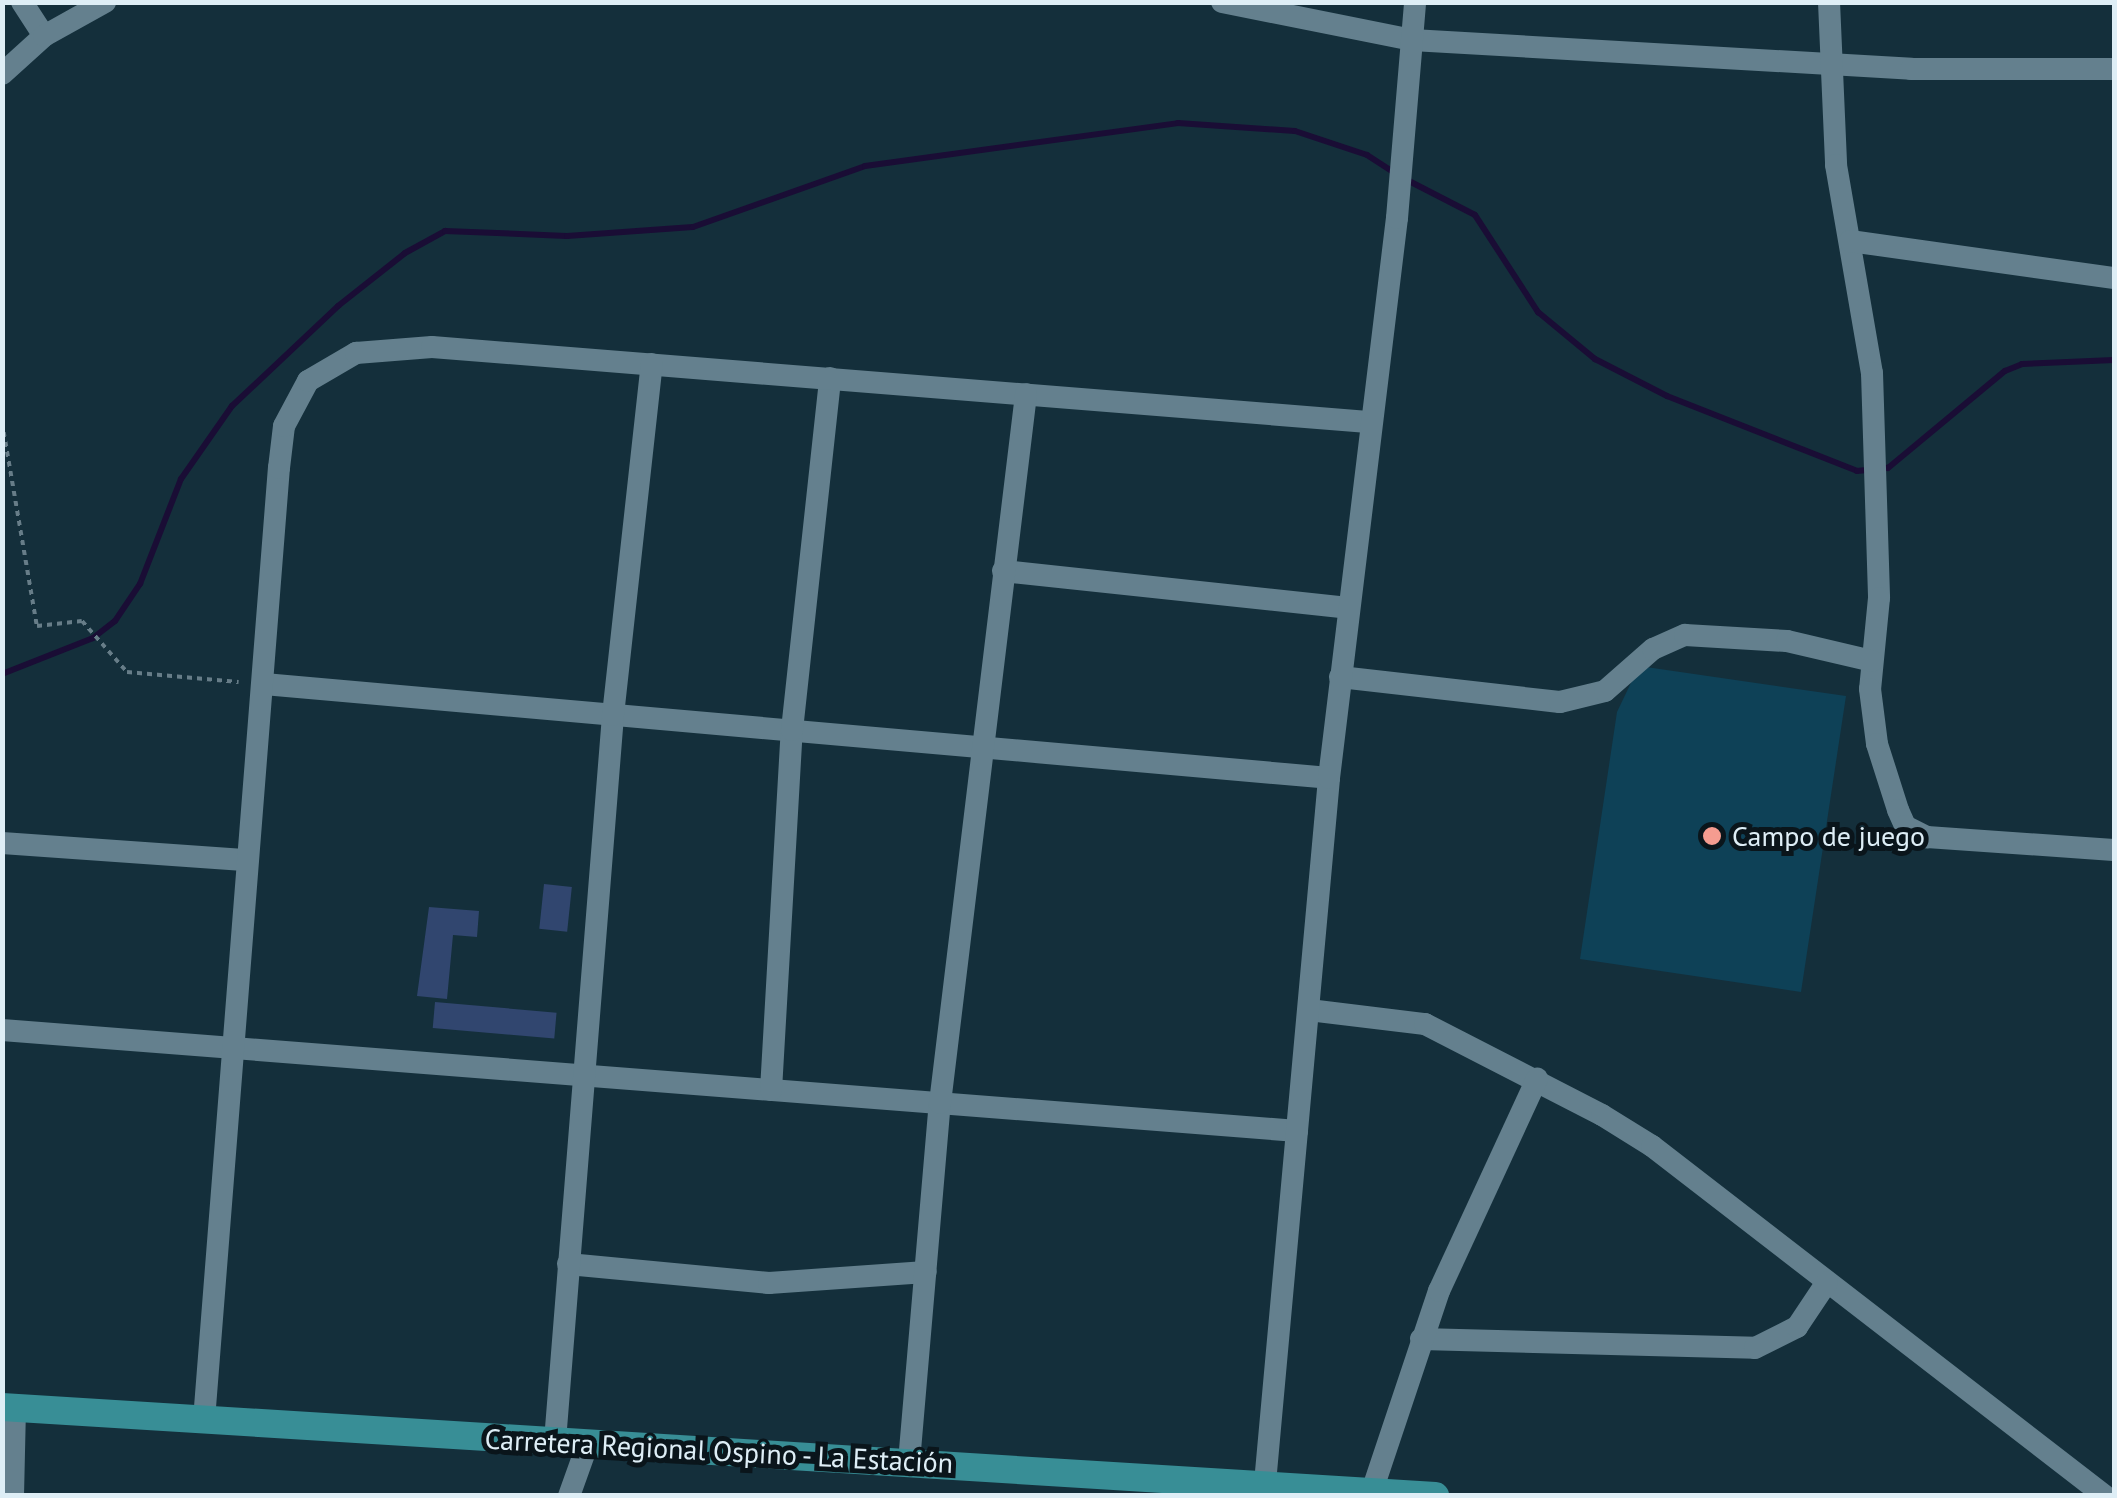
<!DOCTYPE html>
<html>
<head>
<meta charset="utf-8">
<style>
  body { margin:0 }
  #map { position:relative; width:2117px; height:1498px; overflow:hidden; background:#142f3b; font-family:"PT Sans",sans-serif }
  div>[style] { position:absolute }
  .green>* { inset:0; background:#0e4157 }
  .stream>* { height:6px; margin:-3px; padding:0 3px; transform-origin:3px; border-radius:3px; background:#1a0d35 }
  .building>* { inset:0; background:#31466f; transform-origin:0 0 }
  .path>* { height:4px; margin-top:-2px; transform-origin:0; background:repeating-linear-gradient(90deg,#677d88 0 5px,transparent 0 10px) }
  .minor>* { height:22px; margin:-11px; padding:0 11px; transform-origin:11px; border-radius:11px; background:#64808e }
  .major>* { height:28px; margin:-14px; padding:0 14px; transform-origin:14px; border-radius:14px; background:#388e96 }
  .dots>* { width:28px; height:28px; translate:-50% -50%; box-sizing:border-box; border:5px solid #0a151b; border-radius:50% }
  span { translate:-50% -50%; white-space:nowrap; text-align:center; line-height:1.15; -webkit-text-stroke:10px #0a151b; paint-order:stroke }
  .poi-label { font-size:28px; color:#deeef6 }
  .left { translate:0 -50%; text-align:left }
  .street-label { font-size:28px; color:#deeef6 }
  .frame { position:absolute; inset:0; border:5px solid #deeef6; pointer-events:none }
</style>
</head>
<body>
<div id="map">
  <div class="green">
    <i style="clip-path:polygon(1639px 666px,1846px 696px,1801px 992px,1580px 959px,1617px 712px)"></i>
  </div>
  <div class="stream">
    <i style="left:1407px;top:180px;width:76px;rotate:27.2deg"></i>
    <i style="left:1475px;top:215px;width:116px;rotate:57deg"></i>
    <i style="left:1538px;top:312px;width:74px;rotate:39.5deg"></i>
    <i style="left:1595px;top:359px;width:81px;rotate:27.2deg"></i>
    <i style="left:1667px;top:396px;width:204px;rotate:21.5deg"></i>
    <i style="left:1857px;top:471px;width:31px;rotate:-6deg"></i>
    <i style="left:1888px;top:468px;width:152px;rotate:-39.7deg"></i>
    <i style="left:2005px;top:371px;width:18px;rotate:-22deg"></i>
    <i style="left:2022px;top:364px;width:92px;rotate:-2.5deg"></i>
    <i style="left:2px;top:674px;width:98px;rotate:-21.6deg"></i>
    <i style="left:93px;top:638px;width:28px;rotate:-38deg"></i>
    <i style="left:115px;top:621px;width:45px;rotate:-56deg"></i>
    <i style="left:140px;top:584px;width:113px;rotate:-68.7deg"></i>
    <i style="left:181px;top:479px;width:89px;rotate:-55.1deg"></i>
    <i style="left:232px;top:406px;width:146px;rotate:-43.3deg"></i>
    <i style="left:338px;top:306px;width:85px;rotate:-38.3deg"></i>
    <i style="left:405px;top:253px;width:46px;rotate:-28.8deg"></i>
    <i style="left:445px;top:231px;width:122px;rotate:2.3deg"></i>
    <i style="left:567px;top:236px;width:126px;rotate:-4.1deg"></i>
    <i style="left:693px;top:227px;width:182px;rotate:-19.5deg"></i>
    <i style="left:865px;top:166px;width:316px;rotate:-7.8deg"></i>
    <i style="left:1178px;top:123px;width:117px;rotate:3.9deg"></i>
    <i style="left:1295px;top:131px;width:76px;rotate:18.4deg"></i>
    <i style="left:1367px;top:155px;width:35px;rotate:33deg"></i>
  </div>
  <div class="building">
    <i style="left:544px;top:884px;width:28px;height:45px;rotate:6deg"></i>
    <i style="clip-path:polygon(429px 907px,479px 911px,477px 937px,453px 935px,447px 999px,417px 996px)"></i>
    <i style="left:435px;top:1002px;width:122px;height:26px;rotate:5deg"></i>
  </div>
  <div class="path">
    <i style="left:2px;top:422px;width:207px;rotate:80.3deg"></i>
    <i style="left:37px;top:626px;width:45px;rotate:-6.3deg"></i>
    <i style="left:82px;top:621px;width:68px;rotate:48.6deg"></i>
    <i style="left:127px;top:672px;width:112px;rotate:5.1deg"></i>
  </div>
  <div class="minor">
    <i style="left:22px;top:2px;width:40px;rotate:57.1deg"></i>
    <i style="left:1222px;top:2px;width:194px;rotate:11.3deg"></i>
    <i style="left:1412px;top:40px;width:500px;rotate:3.3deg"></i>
    <i style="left:1911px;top:69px;width:203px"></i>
    <i style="left:1829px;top:2px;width:163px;rotate:87.5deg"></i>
    <i style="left:1836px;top:165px;width:211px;rotate:80.2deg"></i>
    <i style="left:1872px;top:373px;width:225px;rotate:88.2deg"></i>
    <i style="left:1879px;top:598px;width:91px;rotate:95.6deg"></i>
    <i style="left:1870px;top:689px;width:55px;rotate:82.7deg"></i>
    <i style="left:1877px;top:744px;width:69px;rotate:72.3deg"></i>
    <i style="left:1898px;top:810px;width:17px;rotate:66deg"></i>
    <i style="left:1905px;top:826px;width:25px;rotate:27deg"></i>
    <i style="left:1927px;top:837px;width:187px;rotate:4deg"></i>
    <i style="left:2px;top:74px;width:57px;rotate:-42.1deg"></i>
    <i style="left:44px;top:36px;width:70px;rotate:-29.1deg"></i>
    <i style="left:1850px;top:241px;width:267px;rotate:8deg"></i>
    <i style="left:1003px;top:571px;width:347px;rotate:6.1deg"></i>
    <i style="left:1340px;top:677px;width:221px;rotate:6.5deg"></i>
    <i style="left:1560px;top:702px;width:46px;rotate:-13.7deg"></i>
    <i style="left:1605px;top:691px;width:64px;rotate:-41.2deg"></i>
    <i style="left:1653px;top:649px;width:35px;rotate:-24deg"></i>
    <i style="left:1685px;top:635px;width:102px;rotate:3.4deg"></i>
    <i style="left:1787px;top:641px;width:87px;rotate:13.2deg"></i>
    <i style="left:264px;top:684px;width:1069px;rotate:5.04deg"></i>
    <i style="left:2px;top:843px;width:246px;rotate:4deg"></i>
    <i style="left:1309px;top:1010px;width:117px;rotate:6.9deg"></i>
    <i style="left:1425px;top:1024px;width:199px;rotate:27.2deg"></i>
    <i style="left:1602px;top:1115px;width:59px;rotate:31.8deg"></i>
    <i style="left:1652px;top:1146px;width:572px;rotate:37.69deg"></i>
    <i style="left:2px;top:1030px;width:1299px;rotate:4.46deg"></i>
    <i style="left:771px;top:1090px;width:361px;rotate:-86.7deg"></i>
    <i style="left:792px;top:730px;width:354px;rotate:-83.8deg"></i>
    <i style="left:568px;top:1264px;width:202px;rotate:5.4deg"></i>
    <i style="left:769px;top:1283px;width:157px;rotate:-4deg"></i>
    <i style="left:1421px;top:1339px;width:334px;rotate:1.5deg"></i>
    <i style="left:1755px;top:1348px;width:47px;rotate:-26.6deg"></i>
    <i style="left:1797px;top:1327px;width:54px;rotate:-56.3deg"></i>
    <i style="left:204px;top:1420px;width:955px;rotate:-85.5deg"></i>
    <i style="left:279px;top:468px;width:42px;rotate:-83.2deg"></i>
    <i style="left:284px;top:426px;width:51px;rotate:-61.9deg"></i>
    <i style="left:308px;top:381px;width:56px;rotate:-30.3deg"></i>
    <i style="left:356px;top:353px;width:76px;rotate:-4.5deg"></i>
    <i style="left:432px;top:347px;width:939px;rotate:4.58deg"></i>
    <i style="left:555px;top:1441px;width:728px;rotate:-85.43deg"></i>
    <i style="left:613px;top:715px;width:353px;rotate:-83.7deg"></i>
    <i style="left:909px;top:1462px;width:360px;rotate:-85.1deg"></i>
    <i style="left:940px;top:1103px;width:714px;rotate:-83.08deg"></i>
    <i style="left:1265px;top:1483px;width:708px;rotate:-84.81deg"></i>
    <i style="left:1329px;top:778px;width:564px;rotate:-83.08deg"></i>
    <i style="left:1397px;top:218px;width:217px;rotate:-85.2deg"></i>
    <i style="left:1372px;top:1491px;width:211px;rotate:-71.5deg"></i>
    <i style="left:1439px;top:1291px;width:234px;rotate:-65.2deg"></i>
    <i style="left:13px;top:1496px;width:88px;rotate:-88.7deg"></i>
    <i style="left:569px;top:1496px;width:56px;rotate:-70.3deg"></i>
  </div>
  <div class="major">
    <i style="left:2px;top:1407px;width:1436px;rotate:3.55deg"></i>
  </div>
  <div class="dots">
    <i style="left:1712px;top:836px;background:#f59c90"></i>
  </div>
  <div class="poi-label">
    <span class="left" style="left:1732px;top:836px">Campo de juego</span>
  </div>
  <div class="street-label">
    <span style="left:719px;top:1451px;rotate:3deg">Carretera Regional Ospino - La Estación</span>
  </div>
  <div class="frame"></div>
</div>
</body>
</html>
